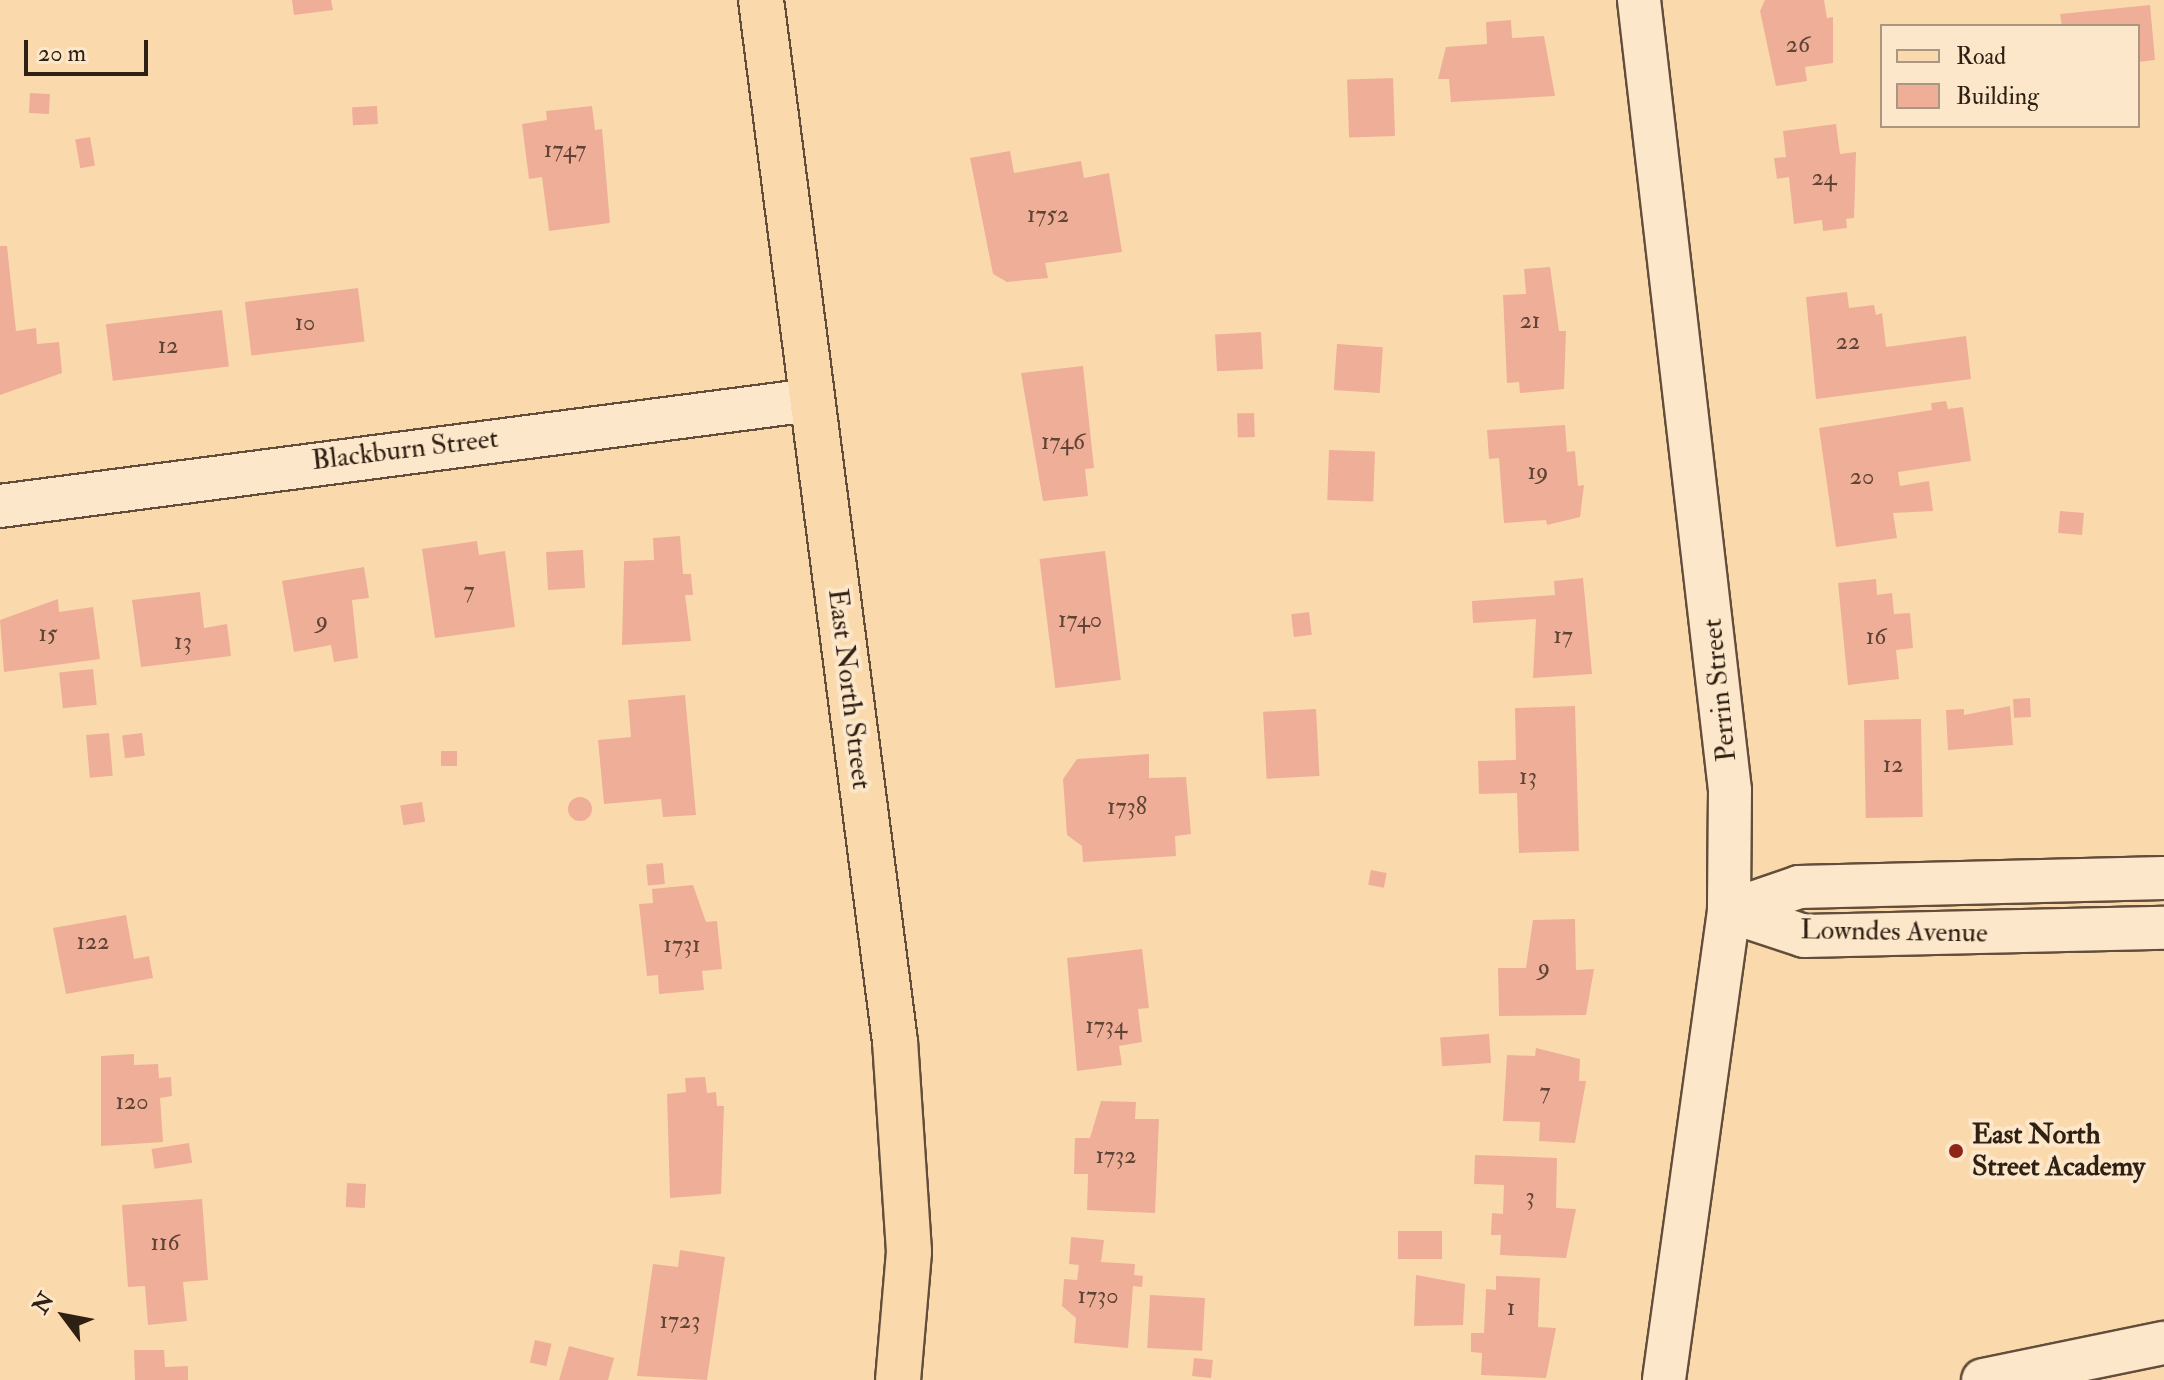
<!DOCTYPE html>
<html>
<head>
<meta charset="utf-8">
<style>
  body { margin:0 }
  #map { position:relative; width:2164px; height:1380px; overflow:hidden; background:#fadaad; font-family:"IM FELL Double Pica",serif }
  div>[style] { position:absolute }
  .building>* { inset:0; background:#efae98; transform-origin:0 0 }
  .round { border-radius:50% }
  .roads { filter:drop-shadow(2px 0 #624e3a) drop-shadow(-2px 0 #624e3a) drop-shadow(0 2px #624e3a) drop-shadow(0 -2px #624e3a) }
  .minor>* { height:42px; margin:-21px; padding:0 21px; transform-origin:21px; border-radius:21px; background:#fce7ca }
  .major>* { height:44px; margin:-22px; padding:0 22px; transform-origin:22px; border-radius:22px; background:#fadaad }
  .dots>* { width:22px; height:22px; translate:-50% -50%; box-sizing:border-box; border:4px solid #fce7ca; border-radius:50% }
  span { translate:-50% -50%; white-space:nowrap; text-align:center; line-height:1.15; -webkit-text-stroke:8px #fce7ca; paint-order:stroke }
  .number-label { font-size:24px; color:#5f4435 }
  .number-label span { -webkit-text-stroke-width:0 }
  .street-label { font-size:28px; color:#2f2014 }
  .poi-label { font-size:28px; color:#2f2014; font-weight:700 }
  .left { translate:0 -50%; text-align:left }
  .legend { position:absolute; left:1880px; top:24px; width:260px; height:104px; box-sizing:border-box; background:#fce7ca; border:2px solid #aa9781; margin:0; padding:10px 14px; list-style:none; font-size:24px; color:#2f2014 }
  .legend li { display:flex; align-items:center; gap:16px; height:40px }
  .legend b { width:40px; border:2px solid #aa9781 }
  .north { position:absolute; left:24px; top:1276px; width:80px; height:80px; -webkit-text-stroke:6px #fce7ca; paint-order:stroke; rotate:302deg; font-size:22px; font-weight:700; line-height:32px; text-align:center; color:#2f2014 }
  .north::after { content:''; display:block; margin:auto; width:28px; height:36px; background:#2f2014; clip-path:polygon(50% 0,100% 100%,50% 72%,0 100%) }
  .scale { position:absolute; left:24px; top:40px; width:124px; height:36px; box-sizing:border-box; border:4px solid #2f2014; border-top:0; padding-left:10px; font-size:24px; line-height:28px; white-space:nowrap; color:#2f2014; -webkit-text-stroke:6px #fce7ca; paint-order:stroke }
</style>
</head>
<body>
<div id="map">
  <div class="building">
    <i style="clip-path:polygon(292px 0,331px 0,333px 10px,294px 15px)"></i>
    <i style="clip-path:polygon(1765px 0,1824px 0,1827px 18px,1833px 17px,1833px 63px,1805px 67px,1807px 81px,1776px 86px,1760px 11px)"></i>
    <i style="clip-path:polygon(2150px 5px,2155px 60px,2138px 62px,2138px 26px,2062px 26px,2060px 14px)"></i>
    <i style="clip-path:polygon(1511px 20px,1512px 38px,1544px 36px,1555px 96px,1451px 102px,1449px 79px,1438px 79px,1446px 47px,1487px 44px,1486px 22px)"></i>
    <i style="left:1393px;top:78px;width:58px;height:46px;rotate:88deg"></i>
    <i style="left:30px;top:93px;width:20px;height:20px;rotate:3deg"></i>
    <i style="left:377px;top:106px;width:18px;height:25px;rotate:87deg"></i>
    <i style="clip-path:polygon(592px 106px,595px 130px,602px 129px,610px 223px,549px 231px,542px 177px,529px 179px,522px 124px,547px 120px,546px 111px)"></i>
    <i style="clip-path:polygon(1836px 124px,1840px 154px,1856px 152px,1854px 218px,1846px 219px,1847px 228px,1823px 231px,1822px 220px,1794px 224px,1789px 177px,1777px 179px,1774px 158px,1786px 157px,1783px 131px)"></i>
    <i style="left:90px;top:137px;width:29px;height:15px;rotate:80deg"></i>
    <i style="clip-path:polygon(1010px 151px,1014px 173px,1081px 161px,1084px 178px,1109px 173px,1122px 252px,1045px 263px,1048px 278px,1007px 282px,993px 274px,970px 158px)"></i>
    <i style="clip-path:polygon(0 246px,7px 246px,16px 331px,36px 328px,37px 344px,59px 342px,62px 373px,0 395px)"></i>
    <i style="clip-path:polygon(1550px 267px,1559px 331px,1566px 331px,1564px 389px,1520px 393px,1519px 382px,1507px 383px,1503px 295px,1526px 294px,1524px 269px)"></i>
    <i style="left:358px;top:288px;width:54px;height:114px;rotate:83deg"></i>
    <i style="clip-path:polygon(1847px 292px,1849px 308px,1874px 305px,1876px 315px,1882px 313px,1886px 347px,1966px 336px,1971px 379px,1816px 399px,1806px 297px)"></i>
    <i style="left:222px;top:310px;width:57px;height:117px;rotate:83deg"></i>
    <i style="left:1261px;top:332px;width:37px;height:46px;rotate:87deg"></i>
    <i style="left:1337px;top:344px;width:46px;height:46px;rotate:4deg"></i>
    <i style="clip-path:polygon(1083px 366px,1094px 468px,1085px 469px,1088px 496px,1043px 501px,1021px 373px)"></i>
    <i style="clip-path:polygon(1946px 401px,1948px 409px,1963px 407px,1971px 461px,1898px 472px,1900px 486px,1929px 481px,1933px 511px,1893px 513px,1897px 538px,1836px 547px,1819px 428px,1932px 410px,1931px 403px)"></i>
    <i style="left:1254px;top:413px;width:24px;height:17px;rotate:88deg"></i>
    <i style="clip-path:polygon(1565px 425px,1567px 452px,1575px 451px,1578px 486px,1584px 485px,1580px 517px,1547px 525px,1546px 520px,1504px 523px,1499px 458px,1489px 459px,1487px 430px)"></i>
    <i style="left:1329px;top:450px;width:46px;height:50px;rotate:2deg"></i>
    <i style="left:2060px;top:511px;width:24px;height:22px;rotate:5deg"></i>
    <i style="clip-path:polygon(680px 536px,683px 574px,691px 574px,693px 595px,685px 595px,691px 641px,622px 645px,624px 561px,654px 560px,653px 538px)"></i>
    <i style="clip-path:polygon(477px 541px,479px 555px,505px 551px,515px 627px,435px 638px,422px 549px)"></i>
    <i style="left:583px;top:550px;width:38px;height:37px;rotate:87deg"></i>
    <i style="left:1105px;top:551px;width:130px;height:66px;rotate:83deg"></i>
    <i style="clip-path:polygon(364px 567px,369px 598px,352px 600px,358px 658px,334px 662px,331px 645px,294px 652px,282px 581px)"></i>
    <i style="clip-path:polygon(1583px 578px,1592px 674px,1533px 678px,1536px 619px,1473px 623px,1472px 601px,1555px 595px,1554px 581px)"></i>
    <i style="clip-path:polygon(1876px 579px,1877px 595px,1892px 593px,1894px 614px,1910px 613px,1913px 648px,1896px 650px,1899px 679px,1848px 685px,1838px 583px)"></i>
    <i style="clip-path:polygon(200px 592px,204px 628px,227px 624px,231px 656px,141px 667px,132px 600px)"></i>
    <i style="clip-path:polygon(58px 599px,59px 612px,93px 607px,100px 659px,4px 672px,0 620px)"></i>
    <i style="left:1309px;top:612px;width:23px;height:18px;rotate:83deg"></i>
    <i style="left:93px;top:669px;width:36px;height:34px;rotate:84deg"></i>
    <i style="clip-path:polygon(685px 695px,696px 815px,663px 817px,661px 799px,604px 804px,598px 740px,631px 737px,628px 700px)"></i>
    <i style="left:2030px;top:698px;width:19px;height:17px;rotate:87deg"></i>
    <i style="clip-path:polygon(1575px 706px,1579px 851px,1519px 853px,1517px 793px,1479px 794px,1478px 761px,1516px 760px,1515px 708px)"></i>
    <i style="clip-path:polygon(2010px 706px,2013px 745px,1948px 750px,1946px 710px,1964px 709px,1964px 715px)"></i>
    <i style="left:1316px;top:709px;width:67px;height:53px;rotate:87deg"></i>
    <i style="left:1921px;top:719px;width:98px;height:57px;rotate:89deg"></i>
    <i style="left:109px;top:733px;width:43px;height:23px;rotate:85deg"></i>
    <i style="left:142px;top:733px;width:23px;height:20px;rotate:83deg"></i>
    <i style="left:457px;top:751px;width:15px;height:16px;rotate:90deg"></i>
    <i style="clip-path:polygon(1149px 754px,1149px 778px,1186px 777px,1191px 834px,1175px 836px,1176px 856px,1083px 862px,1082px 846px,1067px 835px,1063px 779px,1077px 759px)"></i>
    <i class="round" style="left:568px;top:797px;width:24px;height:24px"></i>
    <i style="left:422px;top:802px;width:20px;height:22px;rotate:81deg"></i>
    <i style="left:663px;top:863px;width:21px;height:17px;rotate:85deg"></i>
    <i style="left:1371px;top:870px;width:16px;height:15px;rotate:11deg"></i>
    <i style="clip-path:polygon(693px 885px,706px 922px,717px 921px,722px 969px,702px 971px,704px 990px,659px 994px,658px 975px,647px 976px,639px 904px,653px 903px,652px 889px)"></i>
    <i style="clip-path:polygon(126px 915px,134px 959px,149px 956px,153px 978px,66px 994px,53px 928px)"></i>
    <i style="clip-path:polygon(1575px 919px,1576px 970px,1594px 969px,1586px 1015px,1499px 1016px,1498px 968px,1526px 968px,1533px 920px)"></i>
    <i style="clip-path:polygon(1142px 949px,1149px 1008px,1138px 1009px,1142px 1042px,1119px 1046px,1122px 1065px,1077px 1071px,1067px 958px)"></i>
    <i style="left:1489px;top:1034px;width:29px;height:49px;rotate:86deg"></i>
    <i style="clip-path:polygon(1536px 1048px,1580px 1059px,1579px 1081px,1586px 1081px,1575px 1143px,1539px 1141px,1540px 1122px,1503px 1121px,1507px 1055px,1535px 1056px)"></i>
    <i style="clip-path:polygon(134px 1054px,134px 1065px,158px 1064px,159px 1078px,171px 1077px,172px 1096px,160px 1098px,163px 1142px,101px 1146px,101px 1056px)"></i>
    <i style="clip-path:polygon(705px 1077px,707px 1093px,716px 1092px,717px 1106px,724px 1106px,721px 1194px,670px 1198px,667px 1094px,686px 1092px,685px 1078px)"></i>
    <i style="clip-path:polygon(1101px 1101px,1136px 1102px,1135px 1119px,1159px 1119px,1155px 1213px,1087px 1210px,1088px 1174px,1074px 1174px,1075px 1138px,1090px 1138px)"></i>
    <i style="left:189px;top:1143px;width:20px;height:38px;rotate:81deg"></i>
    <i style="clip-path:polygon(1475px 1155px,1557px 1158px,1556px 1208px,1576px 1209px,1566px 1258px,1500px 1255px,1501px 1235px,1491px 1235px,1492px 1213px,1503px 1214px,1504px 1185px,1474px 1184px)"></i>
    <i style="left:347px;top:1183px;width:19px;height:24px;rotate:3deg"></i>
    <i style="clip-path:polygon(202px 1199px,208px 1280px,183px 1282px,187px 1321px,148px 1325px,145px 1286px,128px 1287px,122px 1205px)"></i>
    <i style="left:1398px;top:1231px;width:44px;height:28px"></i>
    <i style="clip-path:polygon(1071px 1237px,1104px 1240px,1101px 1262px,1135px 1264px,1134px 1275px,1143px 1276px,1142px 1287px,1133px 1286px,1128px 1348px,1074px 1343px,1076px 1318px,1062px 1306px,1064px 1279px,1077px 1280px,1079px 1265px,1069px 1264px)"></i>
    <i style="clip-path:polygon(680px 1250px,725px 1257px,707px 1380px,637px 1376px,653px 1264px,678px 1267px)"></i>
    <i style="clip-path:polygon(1416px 1275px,1465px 1284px,1463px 1325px,1414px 1326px)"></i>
    <i style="clip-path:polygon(1496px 1276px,1540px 1278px,1538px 1327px,1556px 1328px,1546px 1378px,1481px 1375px,1482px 1353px,1471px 1352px,1471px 1333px,1484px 1333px,1486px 1289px,1496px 1290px)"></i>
    <i style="left:1150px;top:1295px;width:55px;height:53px;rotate:3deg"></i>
    <i style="left:535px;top:1340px;width:17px;height:23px;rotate:13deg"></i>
    <i style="clip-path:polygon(569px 1346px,614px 1358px,608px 1380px,559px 1380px)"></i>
    <i style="clip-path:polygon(134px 1350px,164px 1350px,165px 1367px,188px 1366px,188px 1380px,135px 1380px)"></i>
    <i style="left:1194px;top:1358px;width:19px;height:18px;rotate:6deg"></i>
  </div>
  <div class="roads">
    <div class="minor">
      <i style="left:1639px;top:0;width:795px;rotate:83.43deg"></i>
      <i style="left:1730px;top:790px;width:121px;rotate:90.5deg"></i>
      <i style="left:1729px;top:911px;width:473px;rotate:97.9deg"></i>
      <i style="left:0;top:506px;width:818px;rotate:-7.45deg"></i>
      <i style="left:1729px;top:911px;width:79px;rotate:18.4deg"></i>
      <i style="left:1804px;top:936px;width:360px;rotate:-1.3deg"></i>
      <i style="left:1729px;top:911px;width:74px;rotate:-18.9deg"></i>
      <i style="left:1799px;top:887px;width:365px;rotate:-1.4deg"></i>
      <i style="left:1983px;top:1380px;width:185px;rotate:-11.6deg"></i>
    </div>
    <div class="major">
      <i style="left:761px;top:0;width:1050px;rotate:82.67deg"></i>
      <i style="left:895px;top:1041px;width:211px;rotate:86.2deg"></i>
      <i style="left:909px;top:1252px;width:128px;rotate:94.9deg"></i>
    </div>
  </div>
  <div class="dots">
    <i style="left:1956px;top:1151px;background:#8f2418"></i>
  </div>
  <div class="number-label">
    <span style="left:1798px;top:45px">26</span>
    <span style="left:565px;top:150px">1747</span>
    <span style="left:1824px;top:178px">24</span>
    <span style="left:1048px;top:215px">1752</span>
    <span style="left:1530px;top:321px">21</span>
    <span style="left:305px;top:323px">10</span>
    <span style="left:1848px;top:342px">22</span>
    <span style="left:168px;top:346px">12</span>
    <span style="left:1063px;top:442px">1746</span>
    <span style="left:1538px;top:472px">19</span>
    <span style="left:1862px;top:477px">20</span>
    <span style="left:469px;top:591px">7</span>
    <span style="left:1080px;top:620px">1740</span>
    <span style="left:322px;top:621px">9</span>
    <span style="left:48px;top:634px">15</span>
    <span style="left:1563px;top:636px">17</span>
    <span style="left:1876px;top:637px">16</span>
    <span style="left:183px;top:642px">13</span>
    <span style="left:1893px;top:765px">12</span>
    <span style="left:1528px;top:777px">13</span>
    <span style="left:1127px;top:807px">1738</span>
    <span style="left:93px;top:942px">122</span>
    <span style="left:682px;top:945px">1731</span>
    <span style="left:1544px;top:968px">9</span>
    <span style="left:1106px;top:1026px">1734</span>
    <span style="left:1545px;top:1092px">7</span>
    <span style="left:132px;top:1102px">120</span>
    <span style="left:1116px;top:1156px">1732</span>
    <span style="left:1530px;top:1197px">3</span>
    <span style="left:165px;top:1243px">116</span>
    <span style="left:1098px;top:1296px">1730</span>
    <span style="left:1511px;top:1308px">1</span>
    <span style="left:680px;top:1321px">1723</span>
  </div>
  <div class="street-label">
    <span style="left:405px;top:450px;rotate:-7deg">Blackburn Street</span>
    <span style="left:849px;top:689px;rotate:83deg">East North Street</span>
    <span style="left:1720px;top:690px;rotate:-96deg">Perrin Street</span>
    <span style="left:1894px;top:932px;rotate:1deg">Lowndes Avenue</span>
  </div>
  <div class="poi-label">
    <span class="left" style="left:1972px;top:1151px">East North<br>Street Academy</span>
  </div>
  <ul class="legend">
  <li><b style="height:10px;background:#fadaad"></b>Road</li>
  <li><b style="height:22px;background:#efae98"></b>Building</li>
  </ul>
  <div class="north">N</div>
  <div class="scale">20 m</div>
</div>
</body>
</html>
